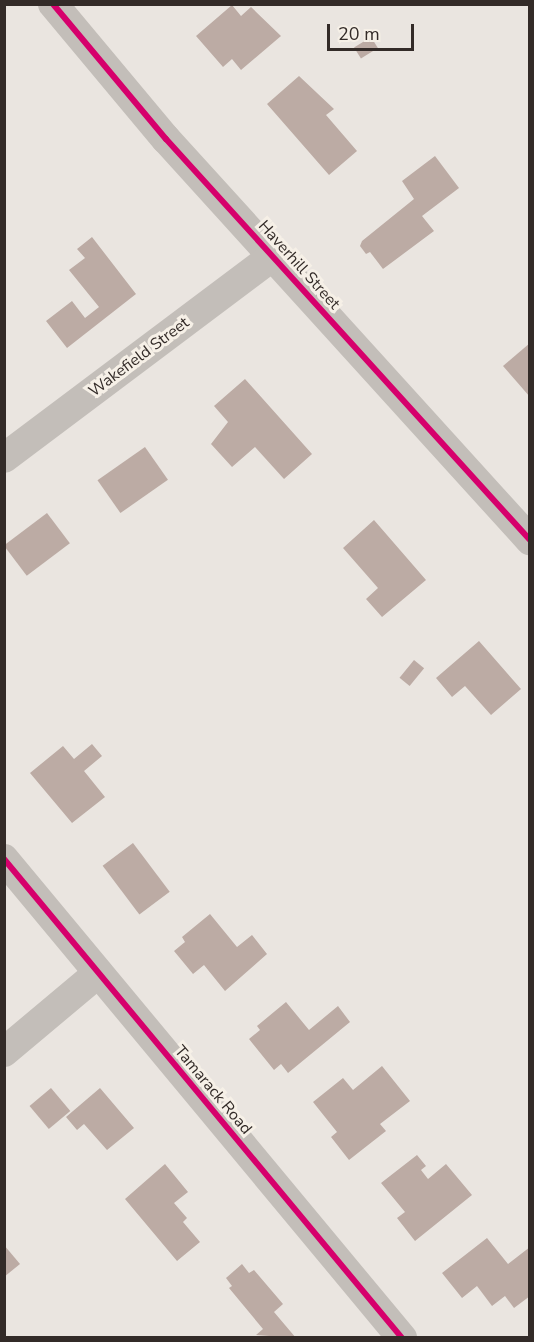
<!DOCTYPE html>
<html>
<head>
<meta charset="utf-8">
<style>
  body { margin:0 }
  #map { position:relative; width:534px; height:1342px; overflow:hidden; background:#eae5e0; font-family:"Nunito Sans",sans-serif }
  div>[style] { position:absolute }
  .building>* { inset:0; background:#bcaba4; transform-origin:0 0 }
  .minor>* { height:30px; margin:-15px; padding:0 15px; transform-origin:15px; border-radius:15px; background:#c3beb9 }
  .cycleway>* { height:6px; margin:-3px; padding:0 3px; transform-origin:3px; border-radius:3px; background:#d6006c }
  span { translate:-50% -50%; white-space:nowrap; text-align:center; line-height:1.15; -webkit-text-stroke:6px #f6f0e7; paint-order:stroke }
  .street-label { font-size:16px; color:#332b28 }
  .frame { position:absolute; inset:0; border:6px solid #332b28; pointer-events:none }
  .scale { position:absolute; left:327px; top:24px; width:87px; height:27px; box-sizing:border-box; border:3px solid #332b28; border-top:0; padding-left:8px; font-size:18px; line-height:21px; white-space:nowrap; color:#332b28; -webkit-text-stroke:4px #f6f0e7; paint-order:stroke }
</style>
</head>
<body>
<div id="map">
  <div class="building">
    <i style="clip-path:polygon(232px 5px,241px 16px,251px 7px,281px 36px,241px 70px,232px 59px,223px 67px,196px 36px)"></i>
    <i style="left:371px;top:37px;width:13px;height:20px;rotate:58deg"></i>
    <i style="clip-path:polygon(299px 76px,334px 109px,326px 115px,357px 151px,329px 175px,267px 104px)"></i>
    <i style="clip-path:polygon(435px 156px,459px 188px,422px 216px,434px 231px,383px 269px,370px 252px,366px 254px,360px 246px,362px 241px,414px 199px,402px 181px)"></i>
    <i style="clip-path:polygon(92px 237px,136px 294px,67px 348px,46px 321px,72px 301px,85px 318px,99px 307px,69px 270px,85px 258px,77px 249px)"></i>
    <i style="clip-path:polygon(530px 343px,530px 397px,503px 366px)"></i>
    <i style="clip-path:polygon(245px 379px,312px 454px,284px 479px,255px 447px,232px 467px,211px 444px,228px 422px,214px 406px)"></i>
    <i style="left:145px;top:447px;width:40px;height:58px;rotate:55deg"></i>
    <i style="left:47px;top:513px;width:38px;height:54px;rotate:53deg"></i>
    <i style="clip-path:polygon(374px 520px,426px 580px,382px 617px,366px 599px,378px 588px,343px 548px)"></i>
    <i style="clip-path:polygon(479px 641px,521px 689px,491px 715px,465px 686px,452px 697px,436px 678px)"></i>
    <i style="left:414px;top:660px;width:13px;height:23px;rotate:39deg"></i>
    <i style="clip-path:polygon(92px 744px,102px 756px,84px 771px,105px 797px,72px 823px,30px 773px,63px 746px,74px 759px)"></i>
    <i style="left:133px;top:843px;width:61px;height:38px;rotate:53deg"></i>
    <i style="clip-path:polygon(210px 914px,237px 947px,252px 935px,267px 954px,225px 991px,204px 965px,193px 974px,174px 951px,185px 942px,182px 937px)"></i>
    <i style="clip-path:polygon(286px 1002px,309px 1030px,338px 1006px,350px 1022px,288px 1073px,281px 1064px,274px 1070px,249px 1039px,260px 1030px,257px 1026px)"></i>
    <i style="clip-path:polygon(382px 1066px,410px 1101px,380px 1124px,386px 1131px,349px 1160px,331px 1137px,337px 1132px,313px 1102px,343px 1078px,353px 1090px)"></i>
    <i style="left:51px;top:1088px;width:30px;height:28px;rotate:50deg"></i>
    <i style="clip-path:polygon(100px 1088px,134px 1128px,107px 1150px,84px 1124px,77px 1130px,66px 1117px)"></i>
    <i style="clip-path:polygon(417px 1155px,426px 1166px,421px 1170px,428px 1179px,446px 1164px,472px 1195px,415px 1241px,397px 1218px,405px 1212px,381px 1183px)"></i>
    <i style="clip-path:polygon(165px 1164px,188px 1192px,174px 1203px,187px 1218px,183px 1222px,200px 1242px,177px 1261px,125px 1199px)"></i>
    <i style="clip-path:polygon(487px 1238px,508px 1264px,530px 1247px,530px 1296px,514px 1308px,505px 1296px,492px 1306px,477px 1286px,462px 1298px,442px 1273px)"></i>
    <i style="clip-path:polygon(4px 1245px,20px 1264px,4px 1277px)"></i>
    <i style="clip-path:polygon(242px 1264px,249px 1273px,254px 1270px,283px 1304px,274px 1312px,296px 1338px,256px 1335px,263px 1329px,229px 1288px,232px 1286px,226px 1278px)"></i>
  </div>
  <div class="minor">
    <i style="left:53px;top:4px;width:176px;rotate:50.1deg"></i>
    <i style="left:166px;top:139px;width:542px;rotate:47.77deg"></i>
    <i style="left:4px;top:458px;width:336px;rotate:-36.9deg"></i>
    <i style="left:4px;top:859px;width:623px;rotate:50.28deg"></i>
    <i style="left:4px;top:1052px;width:123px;rotate:-40deg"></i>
  </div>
  <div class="cycleway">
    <i style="left:53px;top:4px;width:176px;rotate:50.1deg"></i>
    <i style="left:166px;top:139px;width:542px;rotate:47.77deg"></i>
    <i style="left:4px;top:859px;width:623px;rotate:50.28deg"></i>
  </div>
  <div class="street-label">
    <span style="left:299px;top:265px;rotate:48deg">Haverhill Street</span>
    <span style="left:139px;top:357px;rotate:-37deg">Wakefield Street</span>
    <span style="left:213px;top:1090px;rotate:50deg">Tamarack Road</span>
  </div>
  <div class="frame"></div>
  <div class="scale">20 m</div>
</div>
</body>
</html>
